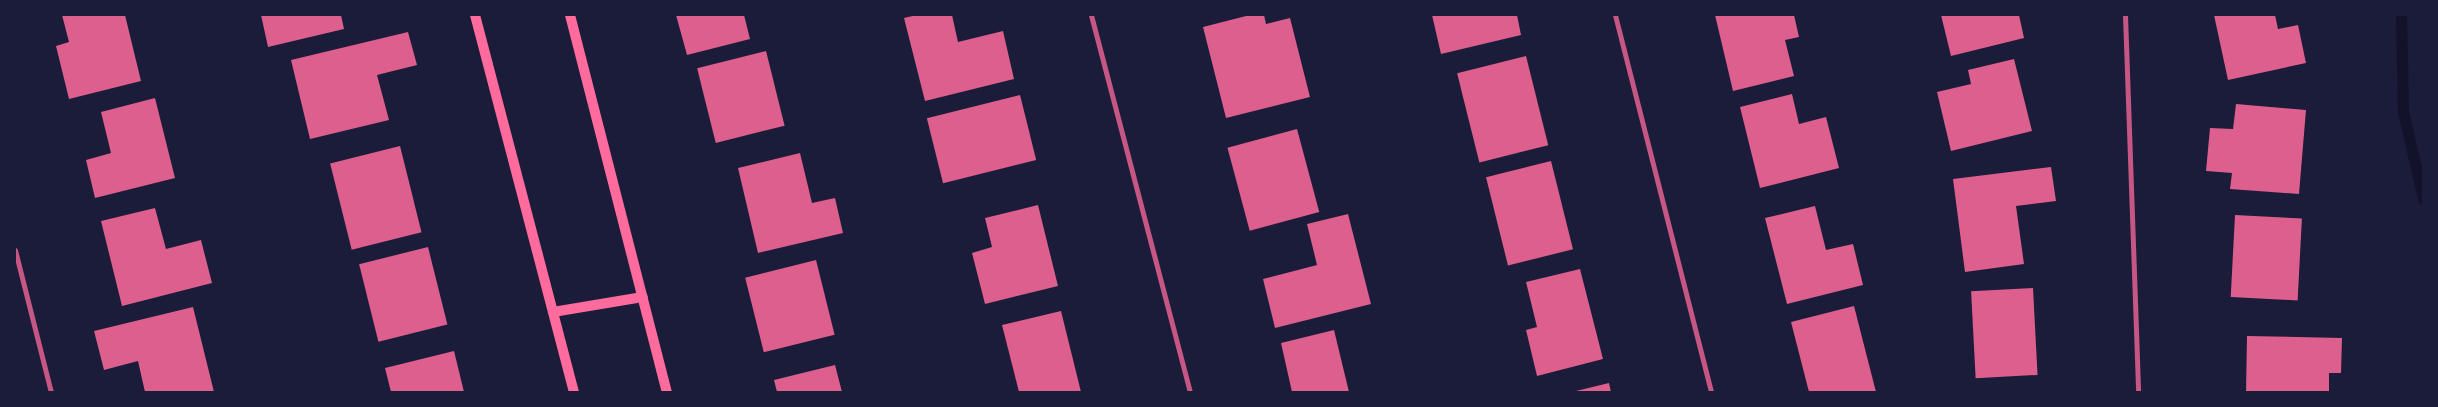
<!DOCTYPE html>
<html>
<head>
<meta charset="utf-8">
<style>
  body { margin:0 }
  #map { position:relative; width:2438px; height:407px; overflow:hidden; background:#1b1b3a; font-family:Spectral,serif }
  div>[style] { position:absolute }
  .stream>* { height:11px; margin:-5.5px; padding:0 5.5px; transform-origin:5.5px; border-radius:5.5px; background:#12122b }
  .building>* { inset:0; background:#dd5f8e; transform-origin:0 0 }
  .minor>* { height:5px; margin:-2.5px; padding:0 2.5px; transform-origin:2.5px; border-radius:2.5px; background:#c65784 }
  .secondary>* { height:10px; margin:-5px; padding:0 5px; transform-origin:5px; border-radius:5px; background:#ff6b9d }
  span { translate:-50% -50%; white-space:nowrap; text-align:center; line-height:1.15; -webkit-text-stroke:5px #1b1b3a; paint-order:stroke }
  .frame { position:absolute; inset:0; border:16px solid #1b1b3a; pointer-events:none }
</style>
</head>
<body>
<div id="map">
  <div class="stream">
    <i style="left:2401px;top:15px;width:96px;rotate:88.8deg"></i>
    <i style="left:2403px;top:111px;width:90px;rotate:77.2deg"></i>
  </div>
  <div class="building">
    <i style="clip-path:polygon(62px 15px,125px 15px,141px 81px,69px 99px,56px 46px,69px 42px)"></i>
    <i style="clip-path:polygon(261px 15px,341px 15px,344px 29px,268px 47px)"></i>
    <i style="clip-path:polygon(676px 15px,744px 15px,750px 39px,687px 55px)"></i>
    <i style="clip-path:polygon(917px 15px,952px 15px,958px 42px,1003px 31px,1014px 79px,925px 101px,904px 18px)"></i>
    <i style="clip-path:polygon(1250px 15px,1264px 15px,1266px 24px,1290px 18px,1310px 97px,1226px 118px,1203px 27px)"></i>
    <i style="clip-path:polygon(1432px 15px,1517px 15px,1521px 35px,1441px 54px)"></i>
    <i style="clip-path:polygon(1715px 15px,1794px 15px,1799px 37px,1785px 40px,1794px 76px,1733px 91px)"></i>
    <i style="clip-path:polygon(1941px 15px,2019px 15px,2024px 38px,1951px 56px)"></i>
    <i style="clip-path:polygon(2214px 15px,2275px 15px,2278px 29px,2298px 25px,2306px 63px,2228px 80px)"></i>
    <i style="clip-path:polygon(408px 32px,417px 65px,377px 75px,389px 120px,310px 139px,291px 60px)"></i>
    <i style="left:766px;top:51px;width:77px;height:71px;rotate:76deg"></i>
    <i style="left:1526px;top:56px;width:92px;height:71px;rotate:76deg"></i>
    <i style="clip-path:polygon(2014px 59px,2032px 131px,1951px 151px,1937px 92px,1971px 84px,1968px 70px)"></i>
    <i style="clip-path:polygon(1792px 94px,1799px 124px,1826px 117px,1839px 168px,1760px 188px,1740px 107px)"></i>
    <i style="left:1020px;top:95px;width:67px;height:96px;rotate:76deg"></i>
    <i style="clip-path:polygon(155px 98px,175px 178px,95px 198px,86px 160px,111px 153px,101px 112px)"></i>
    <i style="clip-path:polygon(2236px 104px,2306px 110px,2299px 194px,2230px 189px,2232px 173px,2206px 171px,2210px 128px,2233px 129px)"></i>
    <i style="left:1297px;top:129px;width:86px;height:72px;rotate:75deg"></i>
    <i style="left:400px;top:146px;width:89px;height:72px;rotate:76deg"></i>
    <i style="clip-path:polygon(800px 153px,812px 203px,835px 198px,843px 233px,758px 253px,738px 168px)"></i>
    <i style="left:1551px;top:161px;width:91px;height:67px;rotate:76deg"></i>
    <i style="clip-path:polygon(2051px 167px,2056px 201px,2016px 206px,2024px 264px,1965px 272px,1953px 179px)"></i>
    <i style="clip-path:polygon(1038px 205px,1058px 286px,985px 304px,972px 253px,992px 247px,985px 218px)"></i>
    <i style="clip-path:polygon(1815px 206px,1826px 250px,1853px 244px,1863px 285px,1787px 304px,1765px 218px)"></i>
    <i style="clip-path:polygon(155px 208px,166px 249px,201px 240px,212px 283px,122px 306px,101px 221px)"></i>
    <i style="clip-path:polygon(1348px 214px,1371px 304px,1275px 328px,1263px 279px,1317px 265px,1307px 224px)"></i>
    <i style="left:2235px;top:215px;width:67px;height:82px;rotate:3deg"></i>
    <i style="left:428px;top:247px;width:80px;height:71px;rotate:76deg"></i>
    <i style="left:816px;top:260px;width:77px;height:73px;rotate:76deg"></i>
    <i style="clip-path:polygon(1580px 269px,1603px 359px,1537px 376px,1526px 330px,1537px 327px,1526px 282px)"></i>
    <i style="left:2033px;top:288px;width:87px;height:62px;rotate:87deg"></i>
    <i style="clip-path:polygon(1854px 306px,1876px 392px,1809px 392px,1791px 322px)"></i>
    <i style="clip-path:polygon(193px 307px,214px 392px,145px 392px,138px 361px,104px 370px,94px 331px)"></i>
    <i style="clip-path:polygon(1061px 311px,1081px 392px,1019px 392px,1002px 325px)"></i>
    <i style="clip-path:polygon(1334px 330px,1349px 392px,1292px 392px,1281px 343px)"></i>
    <i style="clip-path:polygon(2247px 336px,2342px 338px,2341px 373px,2329px 373px,2329px 392px,2246px 392px)"></i>
    <i style="clip-path:polygon(454px 351px,464px 392px,391px 392px,385px 368px)"></i>
    <i style="clip-path:polygon(835px 365px,842px 392px,777px 392px,774px 380px)"></i>
    <i style="clip-path:polygon(1609px 383px,1611px 392px,1576px 392px,1576px 391px)"></i>
  </div>
  <div class="minor">
    <i style="left:1091px;top:15px;width:390px;rotate:75.3deg"></i>
    <i style="left:1615px;top:15px;width:389px;rotate:75.7deg"></i>
    <i style="left:2125px;top:15px;width:377px;rotate:88deg"></i>
    <i style="left:15px;top:250px;width:146px;rotate:75.8deg"></i>
  </div>
  <div class="secondary">
    <i style="left:475px;top:15px;width:390px;rotate:75.3deg"></i>
    <i style="left:570px;top:15px;width:389px;rotate:75.6deg"></i>
    <i style="left:553px;top:312px;width:91px;rotate:-9.5deg"></i>
  </div>
  <div class="frame"></div>
</div>
</body>
</html>
